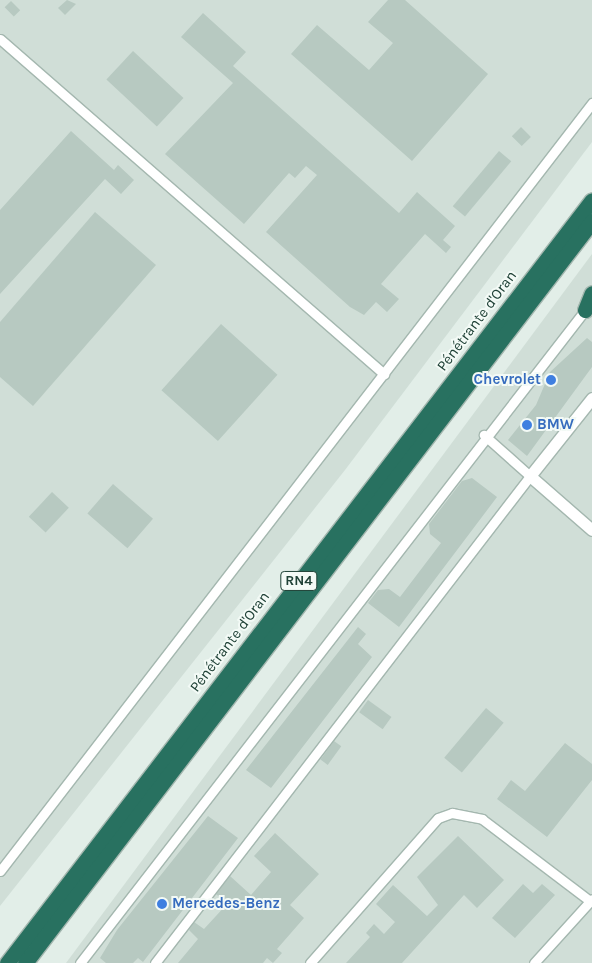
<!DOCTYPE html>
<html>
<head>
<meta charset="utf-8">
<style>
  body { margin:0 }
  #map { position:relative; width:592px; height:963px; overflow:hidden; background:#e2eee8; font-family:Karla,sans-serif }
  div>[style] { position:absolute }
  .built>* { inset:0; background:#d0ded7 }
  .building>* { inset:0; background:#b7c9c1; transform-origin:0 0 }
  .roads { filter:drop-shadow(1px 0 #a4b7af) drop-shadow(-1px 0 #a4b7af) drop-shadow(0 1px #a4b7af) drop-shadow(0 -1px #a4b7af) }
  .minor>* { height:9px; margin:-4.5px; padding:0 4.5px; transform-origin:4.5px; border-radius:4.5px; background:#fff }
  .tertiary>* { height:11px; margin:-5.5px; padding:0 5.5px; transform-origin:5.5px; border-radius:5.5px; background:#fff }
  .motorway>* { height:15px; margin:-7.5px; padding:0 7.5px; transform-origin:7.5px; border-radius:7.5px; background:#287160 }
  .dots>* { width:14px; height:14px; translate:-50% -50%; box-sizing:border-box; border:2px solid #f3faf6; border-radius:50% }
  span { translate:-50% -50%; white-space:nowrap; text-align:center; line-height:1.15; -webkit-text-stroke:4px #f3faf6; paint-order:stroke }
  .shield-label span { padding:1px 4px; background:#f3faf6; border:1px solid; border-radius:4px; -webkit-text-stroke-width:0 }
  .shield-label { font-size:14px; color:#204237; font-weight:700 }
  .street-label { font-size:15px; color:#204237 }
  .shop-label { font-size:15px; color:#366cbe; font-weight:700 }
  .right { translate:-100% -50%; text-align:right }
  .left { translate:0 -50%; text-align:left }
</style>
</head>
<body>
<div id="map">
  <div class="built">
    <i style="clip-path:polygon(0 0,592px 0,592px 142px,345px 470px,0 906px)"></i>
    <i style="clip-path:polygon(592px 254px,592px 963px,66px 963px)"></i>
  </div>
  <div class="building">
    <i style="clip-path:polygon(67px 0,76px 4px,65px 15px,58px 8px)"></i>
    <i style="clip-path:polygon(388px 0,405px 0,488px 74px,412px 161px,291px 54px,317px 25px,369px 70px,393px 43px,368px 22px)"></i>
    <i style="left:11px;top:1px;width:13px;height:9px;rotate:45deg"></i>
    <i style="clip-path:polygon(203px 13px,246px 52px,233px 66px,399px 213px,417px 192px,455px 226px,443px 240px,451px 247px,446px 253px,425px 234px,381px 284px,399px 299px,387px 312px,376px 302px,364px 315px,350px 307px,266px 232px,317px 175px,306px 166px,295px 178px,289px 173px,244px 224px,165px 154px,233px 83px,181px 37px)"></i>
    <i style="left:133px;top:51px;width:69px;height:39px;rotate:43deg"></i>
    <i style="left:521px;top:127px;width:14px;height:13px;rotate:45deg"></i>
    <i style="clip-path:polygon(71px 131px,114px 170px,118px 165px,134px 180px,121px 194px,105px 179px,0 294px,0 210px)"></i>
    <i style="left:499px;top:151px;width:16px;height:72px;rotate:40deg"></i>
    <i style="clip-path:polygon(95px 212px,156px 265px,33px 406px,0 377px,0 322px)"></i>
    <i style="left:221px;top:324px;width:76px;height:89px;rotate:42deg"></i>
    <i style="clip-path:polygon(587px 338px,592px 342px,592px 367px,527px 456px,508px 440px,536px 405px,550px 372px)"></i>
    <i style="clip-path:polygon(472px 478px,497px 497px,399px 627px,368px 603px,378px 590px,389px 589px,400px 597px,441px 543px,430px 534px,429px 524px,462px 481px)"></i>
    <i style="left:113px;top:484px;width:53px;height:39px;rotate:41deg"></i>
    <i style="left:52px;top:492px;width:23px;height:34px;rotate:43deg"></i>
    <i style="clip-path:polygon(358px 627px,366px 634px,358px 644px,372px 657px,271px 788px,246px 770px)"></i>
    <i style="left:368px;top:700px;width:29px;height:15px;rotate:36deg"></i>
    <i style="left:486px;top:708px;width:23px;height:65px;rotate:40deg"></i>
    <i style="left:334px;top:741px;width:9px;height:23px;rotate:36deg"></i>
    <i style="clip-path:polygon(565px 743px,592px 764px,592px 780px,547px 837px,497px 799px,511px 780px,525px 791px)"></i>
    <i style="clip-path:polygon(208px 816px,238px 838px,143px 962px,138px 958px,133px 963px,106px 963px,100px 958px,117px 930px)"></i>
    <i style="clip-path:polygon(275px 833px,319px 874px,290px 905px,304px 918px,277px 949px,282px 953px,273px 963px,267px 958px,263px 963px,178px 963px,198px 939px,189px 930px,194px 922px,204px 929px,227px 904px,216px 894px,230px 876px,251px 895px,271px 872px,254px 856px)"></i>
    <i style="clip-path:polygon(458px 836px,504px 880px,477px 908px,464px 895px,402px 963px,346px 963px,370px 937px,366px 933px,374px 924px,384px 934px,395px 922px,376px 904px,393px 885px,427px 916px,438px 905px,417px 877px)"></i>
    <i style="clip-path:polygon(523px 884px,533px 893px,542px 884px,555px 895px,515px 938px,492px 918px)"></i>
  </div>
  <div class="roads">
    <div class="minor">
      <i style="left:0;top:39px;width:510px;rotate:41.1deg"></i>
      <i style="left:0;top:871px;width:970px;rotate:-52.37deg"></i>
      <i style="left:80px;top:963px;width:825px;rotate:-52.28deg"></i>
      <i style="left:155px;top:963px;width:615px;rotate:-52.4deg"></i>
      <i style="left:530px;top:476px;width:62px;rotate:-138.3deg"></i>
      <i style="left:310px;top:963px;width:193px;rotate:-48.6deg"></i>
      <i style="left:438px;top:818px;width:15px;rotate:-20deg"></i>
      <i style="left:452px;top:813px;width:31px;rotate:11deg"></i>
      <i style="left:482px;top:819px;width:136px;rotate:37.2deg"></i>
      <i style="left:534px;top:963px;width:86px;rotate:-47.8deg"></i>
    </div>
    <div class="tertiary">
      <i style="left:592px;top:398px;width:100px;rotate:128.5deg"></i>
      <i style="left:530px;top:476px;width:82px;rotate:41.1deg"></i>
    </div>
    <div class="motorway">
      <i style="left:585px;top:310px;width:18px;rotate:-68deg"></i>
      <i style="left:7px;top:963px;width:961px;rotate:-52.52deg"></i>
      <i style="left:25px;top:963px;width:934px;rotate:-52.61deg"></i>
    </div>
  </div>
  <div class="dots">
    <i style="left:551px;top:380px;background:#3f7fe0"></i>
    <i style="left:527px;top:425px;background:#3f7fe0"></i>
    <i style="left:162px;top:904px;background:#3f7fe0"></i>
  </div>
  <div class="shield-label">
    <span style="left:299px;top:581px">RN4</span>
  </div>
  <div class="street-label">
    <span style="left:477px;top:321px;rotate:-53deg">Pénétrante d'Oran</span>
    <span style="left:230px;top:642px;rotate:-53deg">Pénétrante d'Oran</span>
  </div>
  <div class="shop-label">
    <span class="right" style="left:541px;top:380px">Chevrolet</span>
    <span class="left" style="left:537px;top:425px">BMW</span>
    <span class="left" style="left:172px;top:904px">Mercedes-Benz</span>
  </div>
</div>
</body>
</html>
